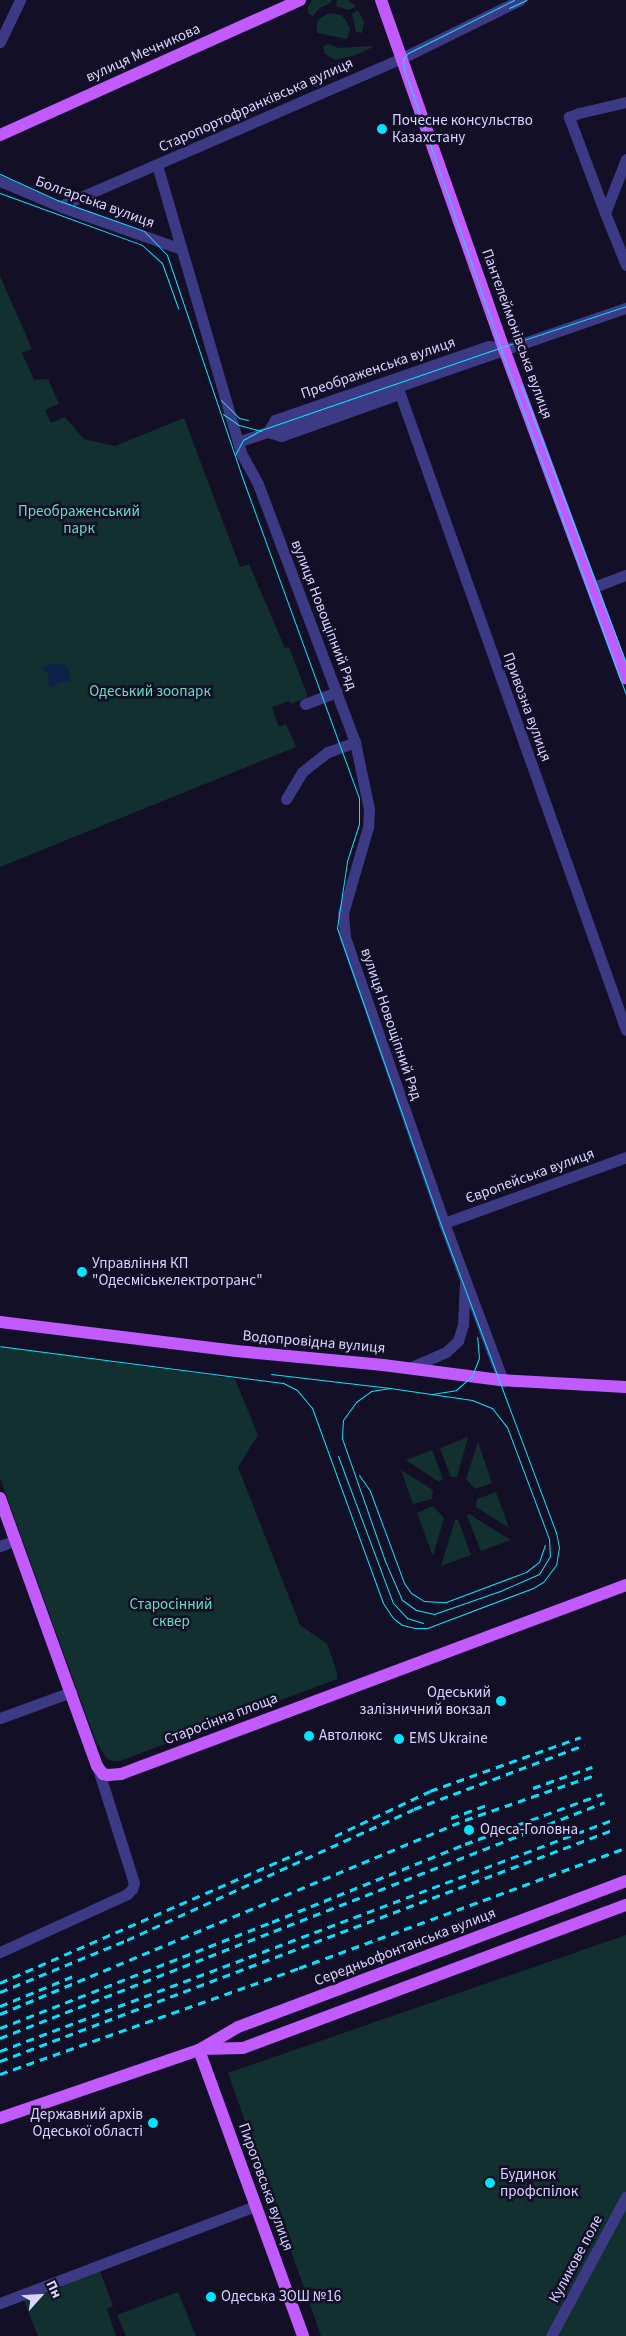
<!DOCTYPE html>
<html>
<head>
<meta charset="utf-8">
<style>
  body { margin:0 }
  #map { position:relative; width:626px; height:2336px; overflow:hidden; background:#130f26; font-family:"Source Sans 3",sans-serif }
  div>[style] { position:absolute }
  .green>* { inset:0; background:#12302f }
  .water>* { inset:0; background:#0c2248 }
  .minor>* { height:11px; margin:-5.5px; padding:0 5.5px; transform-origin:5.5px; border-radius:5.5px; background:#3d3a85 }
  .major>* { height:12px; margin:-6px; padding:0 6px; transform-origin:6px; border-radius:6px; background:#c25bff }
  .tram>* { height:1px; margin:-0.5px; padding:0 0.5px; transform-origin:0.5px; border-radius:0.5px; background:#00e5ff }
  .rail>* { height:3px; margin-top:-1.5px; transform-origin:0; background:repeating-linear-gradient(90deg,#00e5ff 0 8px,transparent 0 14px) }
  .dots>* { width:14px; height:14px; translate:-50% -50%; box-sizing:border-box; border:2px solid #130f26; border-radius:50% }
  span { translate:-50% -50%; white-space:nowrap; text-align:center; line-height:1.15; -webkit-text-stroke:5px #130f26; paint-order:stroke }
  .street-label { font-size:15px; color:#d9d4ff }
  .poi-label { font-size:15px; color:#d9d4ff }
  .left { translate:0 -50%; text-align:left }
  .right { translate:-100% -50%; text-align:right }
  .park-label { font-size:15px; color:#5fe0c0 }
  .north { position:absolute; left:15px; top:2271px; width:50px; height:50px; -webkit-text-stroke:4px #130f26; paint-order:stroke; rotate:64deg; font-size:14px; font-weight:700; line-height:20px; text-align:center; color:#d9d4ff }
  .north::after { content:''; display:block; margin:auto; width:18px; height:22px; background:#d9d4ff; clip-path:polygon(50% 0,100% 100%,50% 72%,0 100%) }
</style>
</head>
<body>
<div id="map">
  <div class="green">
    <i style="clip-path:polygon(312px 0,332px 0,329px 4px,320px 8px,313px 16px,309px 14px,307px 8px)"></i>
    <i style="clip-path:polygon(337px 0,348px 0,356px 6px,349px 10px,336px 6px)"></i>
    <i style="clip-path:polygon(358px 10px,364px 22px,362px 33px,356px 32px,352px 14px)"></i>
    <i style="clip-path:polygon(330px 13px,341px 15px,345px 19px,350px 29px,347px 39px,317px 33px,317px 23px,320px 18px)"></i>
    <i style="clip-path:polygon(328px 44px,339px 48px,371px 46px,373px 47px,356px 55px,335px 60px,325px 54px,323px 47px)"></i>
    <i style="clip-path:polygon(0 276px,32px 349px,22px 353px,34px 380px,48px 379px,59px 404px,45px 410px,51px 423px,65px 417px,84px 439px,115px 446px,184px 418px,240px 567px,249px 564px,285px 648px,289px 647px,308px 697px,291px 704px,289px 701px,272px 707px,279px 727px,286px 724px,296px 747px,0 867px)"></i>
    <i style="clip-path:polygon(0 1346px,235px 1379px,258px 1435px,238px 1467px,300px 1625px,327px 1644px,337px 1672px,337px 1679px,120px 1761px,113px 1761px,107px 1759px,96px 1742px,0 1478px)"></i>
    <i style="clip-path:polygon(468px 1437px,457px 1477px,451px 1477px,440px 1448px)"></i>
    <i style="clip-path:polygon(478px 1442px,492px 1483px,475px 1489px,466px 1479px)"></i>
    <i style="clip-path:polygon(432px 1450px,443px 1479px,439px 1482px,406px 1460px)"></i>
    <i style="clip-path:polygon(401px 1470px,433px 1490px,432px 1499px,413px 1504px)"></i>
    <i style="clip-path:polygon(496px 1492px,509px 1528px,476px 1507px,477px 1499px)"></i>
    <i style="clip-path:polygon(433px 1506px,444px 1518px,433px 1556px,417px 1513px)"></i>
    <i style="clip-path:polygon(469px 1514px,511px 1540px,481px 1551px,467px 1516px)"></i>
    <i style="clip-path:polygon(455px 1520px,458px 1520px,471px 1555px,441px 1566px)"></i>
    <i style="clip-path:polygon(626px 1935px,626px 2336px,321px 2336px,228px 2073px)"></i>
    <i style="clip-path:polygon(100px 2271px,113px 2306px,107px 2309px,116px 2336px,38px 2336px,23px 2298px)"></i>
    <i style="clip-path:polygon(178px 2292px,196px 2336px,126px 2336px,117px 2315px)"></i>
  </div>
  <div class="water">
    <i style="clip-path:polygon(54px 663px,63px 664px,69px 670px,71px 678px,69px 682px,62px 681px,51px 687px,48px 684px,49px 675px,42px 668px)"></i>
  </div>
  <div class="minor">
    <i style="left:0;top:42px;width:47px;rotate:-64.5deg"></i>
    <i style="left:626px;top:159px;width:58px;rotate:111.3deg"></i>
    <i style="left:605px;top:213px;width:56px;rotate:68deg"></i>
    <i style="left:157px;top:165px;width:300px;rotate:73.7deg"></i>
    <i style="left:241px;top:453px;width:35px;rotate:61deg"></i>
    <i style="left:258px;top:484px;width:276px;rotate:69.4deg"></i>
    <i style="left:355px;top:742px;width:68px;rotate:78.2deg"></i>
    <i style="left:369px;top:809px;width:18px;rotate:93deg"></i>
    <i style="left:368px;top:827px;width:90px;rotate:106.2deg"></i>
    <i style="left:343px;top:913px;width:24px;rotate:85deg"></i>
    <i style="left:345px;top:937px;width:303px;rotate:70.9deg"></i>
    <i style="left:444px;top:1223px;width:169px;rotate:69.5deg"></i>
    <i style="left:0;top:181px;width:67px;rotate:22.8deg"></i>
    <i style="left:62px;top:207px;width:126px;rotate:19.4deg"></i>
    <i style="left:60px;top:206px;width:375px;rotate:-23.4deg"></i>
    <i style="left:404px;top:57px;width:129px;rotate:-26.2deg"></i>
    <i style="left:605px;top:213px;width:103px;rotate:-110.6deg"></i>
    <i style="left:569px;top:117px;width:11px;rotate:-22deg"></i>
    <i style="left:579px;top:113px;width:48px;rotate:-13.2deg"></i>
    <i style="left:400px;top:394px;width:675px;rotate:70.44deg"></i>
    <i style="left:268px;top:432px;width:14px;rotate:-60deg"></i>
    <i style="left:275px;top:420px;width:226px;rotate:-19.1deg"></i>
    <i style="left:489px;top:346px;width:15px;rotate:11deg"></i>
    <i style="left:268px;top:432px;width:14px;rotate:17deg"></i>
    <i style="left:281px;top:436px;width:122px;rotate:-19.6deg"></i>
    <i style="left:238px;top:442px;width:410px;rotate:-19.1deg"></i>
    <i style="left:594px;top:587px;width:34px;rotate:-21deg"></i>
    <i style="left:305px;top:704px;width:34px;rotate:-21deg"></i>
    <i style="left:286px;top:799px;width:31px;rotate:-59deg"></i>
    <i style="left:302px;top:772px;width:33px;rotate:-38deg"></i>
    <i style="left:328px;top:752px;width:29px;rotate:-20deg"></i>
    <i style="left:444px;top:1223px;width:194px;rotate:-19.9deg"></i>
    <i style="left:409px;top:1368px;width:40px;rotate:-23.4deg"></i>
    <i style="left:446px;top:1352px;width:16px;rotate:-43deg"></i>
    <i style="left:458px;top:1341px;width:17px;rotate:-73deg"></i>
    <i style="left:463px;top:1325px;width:43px;rotate:-87.3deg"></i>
    <i style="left:0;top:1546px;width:17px;rotate:-21deg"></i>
    <i style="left:0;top:1718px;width:76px;rotate:-20.1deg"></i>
    <i style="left:0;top:1952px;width:140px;rotate:-24.5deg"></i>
    <i style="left:127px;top:1894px;width:7px;rotate:-45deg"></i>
    <i style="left:132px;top:1889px;width:6px;rotate:-72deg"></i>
    <i style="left:134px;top:1883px;width:123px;rotate:-107.5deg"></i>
    <i style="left:0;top:2303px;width:274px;rotate:-20.8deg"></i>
    <i style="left:551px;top:2336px;width:158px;rotate:-61.7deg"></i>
  </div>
  <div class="major">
    <i style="left:381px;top:0;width:370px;rotate:70.6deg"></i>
    <i style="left:504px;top:349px;width:351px;rotate:69.7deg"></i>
    <i style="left:0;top:135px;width:329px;rotate:-24.2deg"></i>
    <i style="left:0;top:1322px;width:238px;rotate:7deg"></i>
    <i style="left:236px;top:1351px;width:148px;rotate:5.4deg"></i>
    <i style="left:383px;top:1365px;width:118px;rotate:7.3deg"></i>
    <i style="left:500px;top:1380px;width:126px;rotate:3.2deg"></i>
    <i style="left:0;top:1498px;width:285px;rotate:70.1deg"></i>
    <i style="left:97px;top:1766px;width:10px;rotate:53deg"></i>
    <i style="left:103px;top:1774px;width:5px;rotate:11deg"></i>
    <i style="left:108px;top:1775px;width:13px;rotate:-4deg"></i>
    <i style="left:121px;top:1774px;width:539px;rotate:-20.52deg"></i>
    <i style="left:201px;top:2049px;width:42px;rotate:-1.4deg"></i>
    <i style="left:243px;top:2048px;width:409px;rotate:-20.5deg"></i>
    <i style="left:199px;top:2050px;width:304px;rotate:70deg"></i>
    <i style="left:0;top:2118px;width:210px;rotate:-18.9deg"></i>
    <i style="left:199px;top:2050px;width:45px;rotate:-30.5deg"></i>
    <i style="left:238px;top:2027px;width:415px;rotate:-20.6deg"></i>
  </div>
  <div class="tram">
    <i style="left:514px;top:0;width:119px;rotate:153.4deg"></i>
    <i style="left:408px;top:53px;width:8px;rotate:130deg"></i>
    <i style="left:403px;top:59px;width:10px;rotate:84deg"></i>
    <i style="left:404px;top:69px;width:299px;rotate:70.9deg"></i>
    <i style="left:502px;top:352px;width:365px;rotate:70.1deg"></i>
    <i style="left:509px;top:8px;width:19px;rotate:-25deg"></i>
    <i style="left:0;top:174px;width:63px;rotate:24.5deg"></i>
    <i style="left:57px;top:200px;width:92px;rotate:19.6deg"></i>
    <i style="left:144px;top:231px;width:33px;rotate:46deg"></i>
    <i style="left:167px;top:255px;width:231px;rotate:71.3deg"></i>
    <i style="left:241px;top:474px;width:345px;rotate:70deg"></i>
    <i style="left:359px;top:798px;width:26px;rotate:90deg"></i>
    <i style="left:359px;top:824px;width:40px;rotate:108deg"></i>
    <i style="left:347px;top:862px;width:67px;rotate:98.6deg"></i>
    <i style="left:337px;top:928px;width:315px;rotate:70.7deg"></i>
    <i style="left:441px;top:1225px;width:328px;rotate:69.5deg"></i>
    <i style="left:556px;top:1532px;width:15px;rotate:79deg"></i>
    <i style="left:559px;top:1547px;width:18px;rotate:99deg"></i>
    <i style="left:556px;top:1565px;width:21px;rotate:127deg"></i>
    <i style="left:543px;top:1582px;width:12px;rotate:149deg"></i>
    <i style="left:533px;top:1588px;width:113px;rotate:159.3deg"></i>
    <i style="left:427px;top:1628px;width:12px;rotate:180deg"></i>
    <i style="left:415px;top:1628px;width:13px;rotate:-167deg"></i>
    <i style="left:402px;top:1625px;width:11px;rotate:-142deg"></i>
    <i style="left:393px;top:1618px;width:18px;rotate:-124deg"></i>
    <i style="left:383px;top:1603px;width:208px;rotate:-110deg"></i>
    <i style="left:312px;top:1408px;width:23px;rotate:-130deg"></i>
    <i style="left:297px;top:1390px;width:16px;rotate:-153deg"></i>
    <i style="left:283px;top:1383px;width:285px;rotate:-172.6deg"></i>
    <i style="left:0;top:193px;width:151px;rotate:20.1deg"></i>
    <i style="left:142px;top:245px;width:27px;rotate:42deg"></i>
    <i style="left:162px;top:263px;width:48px;rotate:70.4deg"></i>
    <i style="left:521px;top:385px;width:297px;rotate:69.3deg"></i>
    <i style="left:221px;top:400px;width:25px;rotate:45deg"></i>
    <i style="left:239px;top:418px;width:9px;rotate:13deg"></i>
    <i style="left:223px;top:414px;width:19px;rotate:35deg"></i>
    <i style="left:239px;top:425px;width:23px;rotate:15deg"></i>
    <i style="left:235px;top:455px;width:17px;rotate:-62deg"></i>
    <i style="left:243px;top:440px;width:21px;rotate:-29deg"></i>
    <i style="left:261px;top:430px;width:252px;rotate:-19deg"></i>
    <i style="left:499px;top:348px;width:134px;rotate:-18.3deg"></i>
    <i style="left:271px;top:1374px;width:120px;rotate:6.7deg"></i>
    <i style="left:390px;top:1388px;width:83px;rotate:8.3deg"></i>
    <i style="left:472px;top:1400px;width:22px;rotate:22deg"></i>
    <i style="left:492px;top:1408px;width:24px;rotate:52deg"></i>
    <i style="left:507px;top:1427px;width:120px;rotate:69.4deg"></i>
    <i style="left:549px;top:1539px;width:17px;rotate:87deg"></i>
    <i style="left:550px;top:1556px;width:21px;rotate:121deg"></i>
    <i style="left:539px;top:1574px;width:43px;rotate:156.4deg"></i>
    <i style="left:500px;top:1591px;width:70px;rotate:160.8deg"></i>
    <i style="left:434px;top:1614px;width:18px;rotate:-167deg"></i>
    <i style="left:416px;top:1610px;width:17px;rotate:-144deg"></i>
    <i style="left:402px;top:1600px;width:43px;rotate:-113.6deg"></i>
    <i style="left:385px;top:1561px;width:130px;rotate:-109.3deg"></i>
    <i style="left:342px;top:1438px;width:18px;rotate:-87deg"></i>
    <i style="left:343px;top:1420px;width:22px;rotate:-54deg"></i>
    <i style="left:356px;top:1402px;width:19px;rotate:-36deg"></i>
    <i style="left:371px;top:1391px;width:19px;rotate:-9deg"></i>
    <i style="left:432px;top:1394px;width:24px;rotate:-9deg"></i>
    <i style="left:456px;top:1390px;width:21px;rotate:-41deg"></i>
    <i style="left:472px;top:1376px;width:19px;rotate:-69deg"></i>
    <i style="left:479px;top:1358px;width:21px;rotate:-95deg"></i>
    <i style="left:338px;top:1456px;width:157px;rotate:69.5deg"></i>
    <i style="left:393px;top:1603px;width:21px;rotate:47deg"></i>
    <i style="left:407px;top:1618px;width:17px;rotate:17deg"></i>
    <i style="left:359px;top:1475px;width:19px;rotate:55deg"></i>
    <i style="left:370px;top:1491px;width:98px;rotate:69.7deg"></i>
    <i style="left:404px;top:1583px;width:12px;rotate:55deg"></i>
    <i style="left:411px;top:1593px;width:15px;rotate:32deg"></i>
    <i style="left:424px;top:1601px;width:22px;rotate:3deg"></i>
    <i style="left:446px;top:1602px;width:85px;rotate:-20.6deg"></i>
    <i style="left:526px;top:1572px;width:16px;rotate:-38deg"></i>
    <i style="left:539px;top:1562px;width:18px;rotate:-71deg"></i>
  </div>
  <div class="rail">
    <i style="left:533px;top:1788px;width:63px;rotate:-19.6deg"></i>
    <i style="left:451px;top:1818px;width:37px;rotate:-20deg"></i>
    <i style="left:335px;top:1836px;width:105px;rotate:-25.3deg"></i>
    <i style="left:430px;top:1791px;width:160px;rotate:-19.7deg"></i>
    <i style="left:0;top:1983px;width:334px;rotate:-23.6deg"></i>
    <i style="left:0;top:1992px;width:137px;rotate:-22.3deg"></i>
    <i style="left:127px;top:1940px;width:315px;rotate:-24.5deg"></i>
    <i style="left:414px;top:1809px;width:182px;rotate:-20.6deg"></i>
    <i style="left:0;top:2006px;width:79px;rotate:-22.3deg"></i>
    <i style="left:0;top:2014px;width:504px;rotate:-22.65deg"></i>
    <i style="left:465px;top:1820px;width:138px;rotate:-19.1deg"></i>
    <i style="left:0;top:2028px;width:292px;rotate:-21.3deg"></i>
    <i style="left:272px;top:1922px;width:208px;rotate:-22deg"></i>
    <i style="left:465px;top:1844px;width:146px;rotate:-20.1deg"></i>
    <i style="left:0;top:2038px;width:649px;rotate:-21.31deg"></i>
    <i style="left:0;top:2051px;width:654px;rotate:-20.68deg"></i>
    <i style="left:0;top:2061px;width:657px;rotate:-20.67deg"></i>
    <i style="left:0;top:2074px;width:317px;rotate:-19.5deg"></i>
    <i style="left:299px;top:1968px;width:344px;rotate:-20.2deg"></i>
  </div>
  <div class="dots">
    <i style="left:382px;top:129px;background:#00e5ff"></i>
    <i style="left:82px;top:1272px;background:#00e5ff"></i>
    <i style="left:501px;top:1701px;background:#00e5ff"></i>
    <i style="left:309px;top:1736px;background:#00e5ff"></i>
    <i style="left:399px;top:1739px;background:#00e5ff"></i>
    <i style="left:469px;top:1830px;background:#00e5ff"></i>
    <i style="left:153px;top:2123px;background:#00e5ff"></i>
    <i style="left:490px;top:2183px;background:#00e5ff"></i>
    <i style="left:211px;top:2297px;background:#00e5ff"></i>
  </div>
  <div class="street-label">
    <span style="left:143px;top:53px;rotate:-24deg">вулиця Мечникова</span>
    <span style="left:256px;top:105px;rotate:-24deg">Старопортофранківська вулиця</span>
    <span style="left:95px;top:202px;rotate:20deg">Болгарська вулиця</span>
    <span style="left:517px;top:334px;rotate:70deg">Пантелеймонівська вулиця</span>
    <span style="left:378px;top:368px;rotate:-19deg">Преображенська вулиця</span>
    <span style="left:324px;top:615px;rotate:69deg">вулиця Новощіпний Ряд</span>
    <span style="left:527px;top:707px;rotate:70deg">Привозна вулиця</span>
    <span style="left:391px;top:1024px;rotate:71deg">вулиця Новощіпний Ряд</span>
    <span style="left:530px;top:1176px;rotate:-20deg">Європейська вулиця</span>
    <span style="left:314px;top:1342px;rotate:5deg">Водопровідна вулиця</span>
    <span style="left:221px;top:1719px;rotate:-21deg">Старосінна площа</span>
    <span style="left:405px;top:1947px;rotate:-21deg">Середньофонтанська вулиця</span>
    <span style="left:266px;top:2187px;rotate:70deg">Пироговська вулиця</span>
    <span style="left:576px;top:2259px;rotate:-62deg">Куликове поле</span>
  </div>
  <div class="poi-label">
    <span class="left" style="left:392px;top:129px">Почесне консульство<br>Казахстану</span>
    <span class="left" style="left:92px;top:1272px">Управління КП<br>"Одесміськелектротранс"</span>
    <span class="right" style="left:491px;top:1701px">Одеський<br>залізничний вокзал</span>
    <span class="left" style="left:319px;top:1736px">Автолюкс</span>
    <span class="left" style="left:409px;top:1739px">EMS Ukraine</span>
    <span class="left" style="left:480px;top:1830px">Одеса-Головна</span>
    <span class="right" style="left:143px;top:2123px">Державний архів<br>Одеської області</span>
    <span class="left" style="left:500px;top:2183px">Будинок<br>профспілок</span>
    <span class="left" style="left:221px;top:2297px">Одеська ЗОШ №16</span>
  </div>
  <div class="park-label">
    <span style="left:79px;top:520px">Преображенський<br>парк</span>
    <span style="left:150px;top:692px">Одеський зоопарк</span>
    <span style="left:171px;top:1613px">Старосінний<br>сквер</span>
  </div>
  <div class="north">Пн</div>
</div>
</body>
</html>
